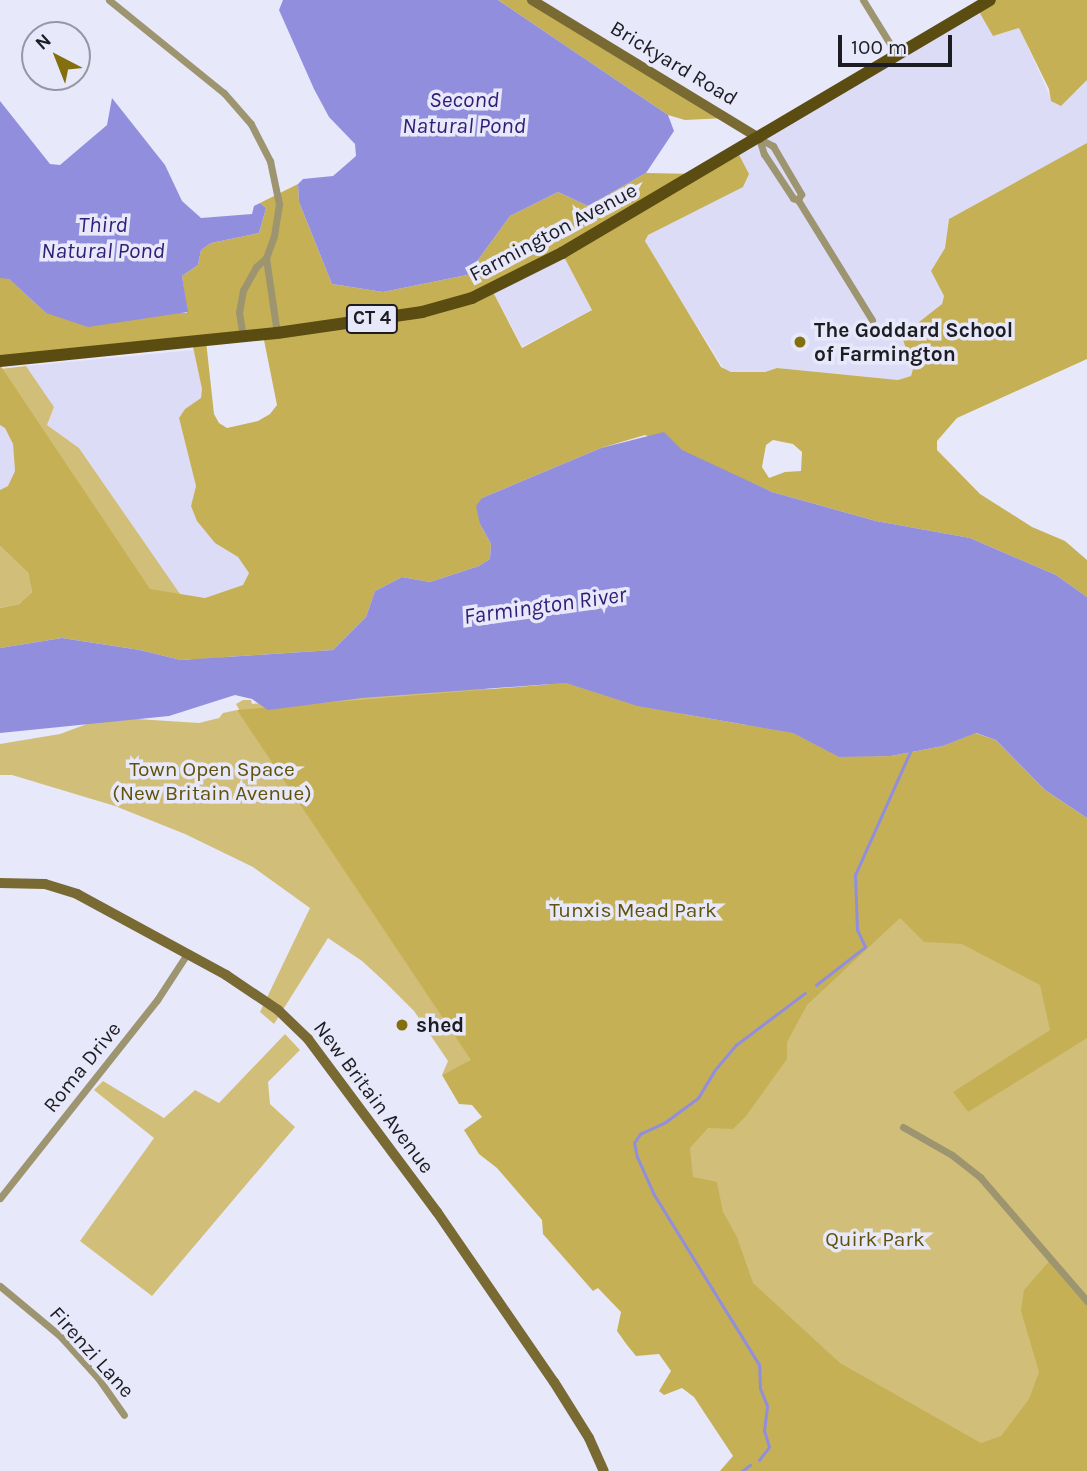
<!DOCTYPE html>
<html>
<head>
<meta charset="utf-8">
<style>
  body { margin:0 }
  #map { position:relative; width:1087px; height:1471px; overflow:hidden; background:#e8e8fb; font-family:Karla,sans-serif }
  div>[style] { position:absolute }
  .built>* { inset:0; background:#dcdcf7; transform-origin:0 0 }
  .green>* { inset:0; background:#d1bf79 }
  .forest>* { inset:0; background:#c6b055 }
  .water>* { inset:0; background:#918fdd }
  .stream>* { height:2.5px; margin:-1.25px; padding:0 1.25px; transform-origin:1.25px; border-radius:1.25px; background:#918fdd }
  .street>* { height:7px; margin:-3.5px; padding:0 3.5px; transform-origin:3.5px; border-radius:3.5px; background:#9d9470 }
  .secondary>* { height:10px; margin:-5px; padding:0 5px; transform-origin:5px; border-radius:5px; background:#786a32 }
  .primary>* { height:12px; margin:-6px; padding:0 6px; transform-origin:6px; border-radius:6px; background:#5b4d12 }
  .dots>* { width:19px; height:19px; translate:-50% -50%; box-sizing:border-box; border:4px solid #e8e8fb; border-radius:50% }
  span { translate:-50% -50%; white-space:nowrap; text-align:center; line-height:1.15; -webkit-text-stroke:7px #e8e8fb; paint-order:stroke }
  .shield-label span { padding:2px 5px; background:#e8e8fb; border:2px solid; border-radius:5px; -webkit-text-stroke-width:0 }
  .shield-label { font-size:19px; color:#1c1c22; font-weight:700 }
  .street-label { font-size:21px; color:#1c1c22 }
  .poi-label { font-size:21px; color:#1c1c22; font-weight:700 }
  .left { translate:0 -50%; text-align:left }
  .park-label { font-size:21px; color:#615209 }
  .water-label { font-size:23px; color:#2f1d77; font-style:italic }
  .north { position:absolute; left:21px; top:21px; width:70px; height:70px; box-sizing:border-box; background:#e8e8fb; border:2px solid #9696a4; border-radius:50%; rotate:318deg; font-size:19px; font-weight:700; line-height:28px; text-align:center; color:#1c1c22 }
  .north::after { content:''; display:block; margin:auto; width:24px; height:32px; background:#836f0d; clip-path:polygon(50% 0,100% 100%,50% 72%,0 100%) }
  .scale { position:absolute; left:838px; top:35px; width:114px; height:32px; box-sizing:border-box; border:4px solid #1c1c22; border-top:0; padding-left:9px; font-size:21px; line-height:24px; white-space:nowrap; color:#1c1c22; -webkit-text-stroke:5px #e8e8fb; paint-order:stroke }
</style>
</head>
<body>
<div id="map">
  <div class="built">
    <i style="clip-path:polygon(977px 8px,1001px 34px,1019px 27px,1052px 101px,1077px 91px,1087px 80px,1087px 143px,949px 219px,945px 248px,931px 271px,944px 296px,942px 304px,905px 333px,903px 340px,913px 369px,911px 376px,898px 380px,777px 368px,765px 372px,731px 372px,724px 369px,655px 259px,645px 241px,648px 235px,737px 151px)"></i>
    <i style="left:562px;top:253px;width:64px;height:79px;rotate:62deg"></i>
    <i style="clip-path:polygon(194px 350px,202px 389px,201px 398px,185px 409px,179px 418px,196px 486px,191px 506px,215px 543px,238px 557px,249px 573px,243px 585px,205px 598px,180px 594px,80px 449px,47px 425px,54px 407px,26px 366px)"></i>
    <i style="clip-path:polygon(0 425px,5px 427px,13px 444px,15px 471px,8px 486px,0 490px)"></i>
  </div>
  <div class="green">
    <i style="clip-path:polygon(26px 366px,54px 407px,47px 425px,79px 448px,223px 656px,198px 671px,0 369px)"></i>
    <i style="clip-path:polygon(0 546px,28px 573px,32px 592px,19px 604px,0 608px)"></i>
    <i style="clip-path:polygon(563px 676px,721px 726px,774px 724px,1087px 823px,1087px 1471px,749px 1471px,463px 1065px,442px 1075px,448px 1061px,414px 1011px,386px 983px,362px 961px,328px 938px,274px 1024px,260px 1012px,310px 908px,253px 867px,185px 834px,115px 806px,12px 775px,0 775px,0 744px,60px 734px,106px 717px,199px 723px,219px 718px,223px 713px,237px 710px,241px 713px,236px 704px,243px 700px,251px 700px,252px 704px,443px 684px,526px 694px,539px 690px)"></i>
    <i style="clip-path:polygon(285px 1034px,300px 1050px,268px 1082px,270px 1104px,295px 1127px,152px 1296px,80px 1241px,154px 1138px,94px 1090px,103px 1081px,164px 1118px,195px 1090px,219px 1103px)"></i>
  </div>
  <div class="forest">
    <i style="clip-path:polygon(498px 0,532px 0,726px 118px,685px 120px,668px 115px)"></i>
    <i style="clip-path:polygon(990px 0,1087px 0,1087px 80px,1061px 106px,1051px 101px,1049px 89px,1019px 28px,993px 36px,977px 8px)"></i>
    <i style="clip-path:polygon(evenodd,1087px 143px,1087px 359px,957px 418px,937px 441px,937px 450px,980px 494px,1032px 527px,1065px 541px,1087px 560px,1087px 597px,1056px 575px,970px 538px,876px 521px,772px 492px,645px 435px,601px 448px,482px 498px,480px 524px,491px 544px,490px 559px,479px 566px,430px 582px,402px 577px,375px 591px,366px 617px,333px 650px,181px 660px,140px 650px,62px 638px,0 648px,0 608px,19px 604px,32px 592px,28px 573px,0 546px,0 490px,8px 486px,15px 471px,13px 444px,5px 428px,0 425px,0 365px,150px 589px,205px 598px,243px 585px,249px 573px,238px 557px,215px 543px,197px 521px,191px 506px,196px 486px,179px 418px,185px 409px,201px 398px,202px 389px,192px 342px,0 361px,0 278px,8px 278px,46px 313px,187px 313px,182px 276px,198px 265px,201px 250px,211px 243px,259px 233px,266px 208px,260px 203px,298px 184px,299px 202px,332px 284px,383px 292px,467px 275px,510px 216px,558px 192px,588px 206px,646px 173px,697px 174px,737px 151px,749px 174px,743px 187px,648px 235px,645px 241px,721px 367px,731px 372px,765px 372px,777px 368px,898px 380px,911px 376px,913px 369px,903px 340px,905px 333px,942px 304px,944px 296px,931px 271px,945px 248px,949px 219px,1087px 143px,562px 253px,592px 310px,522px 348px,492px 290px,562px 253px,1087px 143px,263px 335px,277px 405px,270px 414px,258px 421px,227px 428px,219px 423px,214px 414px,206px 341px,263px 335px,1087px 143px,773px 440px,793px 444px,802px 452px,801px 471px,785px 472px,769px 478px,762px 467px,766px 445px,773px 440px)"></i>
    <i style="clip-path:polygon(566px 683px,637px 706px,793px 733px,839px 757px,891px 756px,943px 746px,975px 733px,996px 740px,1045px 790px,1087px 818px,1087px 1038px,968px 1112px,953px 1092px,1050px 1030px,1040px 985px,962px 944px,924px 942px,900px 918px,807px 1005px,787px 1042px,787px 1059px,746px 1116px,733px 1129px,708px 1128px,690px 1148px,693px 1177px,717px 1182px,723px 1212px,737px 1237px,753px 1283px,840px 1363px,981px 1443px,1001px 1436px,1029px 1399px,1039px 1372px,1021px 1311px,1024px 1290px,1051px 1259px,1087px 1301px,1087px 1471px,720px 1471px,733px 1456px,694px 1397px,682px 1388px,664px 1395px,659px 1391px,671px 1371px,659px 1354px,636px 1356px,627px 1345px,617px 1331px,621px 1312px,598px 1288px,593px 1291px,543px 1234px,542px 1220px,497px 1168px,479px 1154px,464px 1130px,482px 1117px,472px 1105px,459px 1104px,442px 1075px,471px 1060px,237px 710px)"></i>
  </div>
  <div class="water">
    <i style="clip-path:polygon(283px 0,498px 0,668px 115px,674px 131px,646px 173px,588px 206px,558px 192px,510px 216px,467px 275px,383px 292px,332px 284px,299px 202px,298px 184px,303px 179px,333px 176px,356px 156px,355px 144px,329px 117px,314px 89px,279px 10px)"></i>
    <i style="clip-path:polygon(112px 98px,165px 165px,182px 201px,201px 218px,252px 214px,254px 206px,260px 203px,266px 208px,259px 233px,211px 243px,201px 250px,198px 265px,182px 276px,188px 312px,88px 327px,46px 313px,9px 279px,0 278px,0 101px,50px 164px,60px 165px,107px 125px)"></i>
    <i style="clip-path:polygon(664px 432px,682px 450px,772px 492px,876px 521px,970px 538px,1056px 575px,1087px 597px,1087px 818px,1045px 790px,996px 740px,976px 733px,943px 746px,891px 756px,839px 757px,793px 733px,637px 706px,566px 683px,362px 698px,268px 710px,252px 699px,235px 695px,169px 716px,0 733px,0 648px,62px 638px,140px 650px,181px 660px,333px 650px,366px 617px,375px 591px,402px 577px,430px 582px,479px 566px,490px 559px,491px 544px,480px 524px,476px 506px,482px 498px,601px 448px)"></i>
  </div>
  <div class="stream">
    <i style="left:816px;top:985px;width:62px;rotate:-37.8deg"></i>
    <i style="left:865px;top:947px;width:19px;rotate:-115deg"></i>
    <i style="left:857px;top:930px;width:55px;rotate:-92.1deg"></i>
    <i style="left:855px;top:875px;width:137px;rotate:-65.9deg"></i>
    <i style="left:759px;top:1460px;width:16px;rotate:-52deg"></i>
    <i style="left:769px;top:1447px;width:17px;rotate:-107deg"></i>
    <i style="left:764px;top:1431px;width:25px;rotate:-83deg"></i>
    <i style="left:767px;top:1406px;width:18px;rotate:-112deg"></i>
    <i style="left:760px;top:1389px;width:24px;rotate:-92deg"></i>
    <i style="left:759px;top:1365px;width:200px;rotate:-121.7deg"></i>
    <i style="left:654px;top:1195px;width:42px;rotate:-114.1deg"></i>
    <i style="left:637px;top:1157px;width:14px;rotate:-102deg"></i>
    <i style="left:634px;top:1143px;width:11px;rotate:-56deg"></i>
    <i style="left:640px;top:1134px;width:26px;rotate:-25deg"></i>
    <i style="left:664px;top:1123px;width:42px;rotate:-36.3deg"></i>
    <i style="left:698px;top:1098px;width:31px;rotate:-59deg"></i>
    <i style="left:714px;top:1071px;width:34px;rotate:-50deg"></i>
    <i style="left:736px;top:1045px;width:86px;rotate:-37deg"></i>
    <i style="left:742px;top:1471px;width:10px;rotate:-37deg"></i>
  </div>
  <div class="street">
    <i style="left:109px;top:0;width:148px;rotate:39deg"></i>
    <i style="left:224px;top:93px;width:41px;rotate:48.9deg"></i>
    <i style="left:251px;top:124px;width:42px;rotate:62.8deg"></i>
    <i style="left:270px;top:161px;width:44px;rotate:78.2deg"></i>
    <i style="left:279px;top:204px;width:32px;rotate:99deg"></i>
    <i style="left:274px;top:236px;width:23px;rotate:110deg"></i>
    <i style="left:266px;top:258px;width:13px;rotate:138deg"></i>
    <i style="left:256px;top:267px;width:26px;rotate:119deg"></i>
    <i style="left:243px;top:290px;width:22px;rotate:100deg"></i>
    <i style="left:239px;top:312px;width:25px;rotate:81deg"></i>
    <i style="left:863px;top:0;width:65px;rotate:58.3deg"></i>
    <i style="left:759px;top:138px;width:17px;rotate:73deg"></i>
    <i style="left:764px;top:154px;width:53px;rotate:56.6deg"></i>
    <i style="left:793px;top:198px;width:5px;rotate:22deg"></i>
    <i style="left:798px;top:200px;width:141px;rotate:58.3deg"></i>
    <i style="left:760px;top:139px;width:15px;rotate:28deg"></i>
    <i style="left:773px;top:146px;width:56px;rotate:59.7deg"></i>
    <i style="left:801px;top:194px;width:7px;rotate:117deg"></i>
    <i style="left:266px;top:258px;width:76px;rotate:81.7deg"></i>
    <i style="left:903px;top:1127px;width:56px;rotate:29.7deg"></i>
    <i style="left:952px;top:1155px;width:36px;rotate:38deg"></i>
    <i style="left:980px;top:1177px;width:164px;rotate:49.2deg"></i>
    <i style="left:0;top:1198px;width:253px;rotate:-51.6deg"></i>
    <i style="left:157px;top:1000px;width:55px;rotate:-56.9deg"></i>
    <i style="left:0;top:1286px;width:77px;rotate:39.7deg"></i>
    <i style="left:59px;top:1335px;width:58px;rotate:47.8deg"></i>
    <i style="left:98px;top:1378px;width:45px;rotate:54.9deg"></i>
  </div>
  <div class="secondary">
    <i style="left:532px;top:0;width:266px;rotate:31.3deg"></i>
    <i style="left:0;top:883px;width:45px;rotate:1.3deg"></i>
    <i style="left:45px;top:884px;width:34px;rotate:17deg"></i>
    <i style="left:77px;top:894px;width:170px;rotate:28.5deg"></i>
    <i style="left:226px;top:975px;width:63px;rotate:33.9deg"></i>
    <i style="left:278px;top:1010px;width:42px;rotate:44deg"></i>
    <i style="left:308px;top:1039px;width:216px;rotate:53.3deg"></i>
    <i style="left:437px;top:1212px;width:206px;rotate:55.5deg"></i>
    <i style="left:554px;top:1382px;width:66px;rotate:58deg"></i>
    <i style="left:589px;top:1438px;width:36px;rotate:66deg"></i>
  </div>
  <div class="primary">
    <i style="left:0;top:361px;width:278px;rotate:-5.8deg"></i>
    <i style="left:277px;top:333px;width:147px;rotate:-8.2deg"></i>
    <i style="left:422px;top:312px;width:52px;rotate:-15.6deg"></i>
    <i style="left:472px;top:298px;width:101px;rotate:-26.6deg"></i>
    <i style="left:562px;top:253px;width:497px;rotate:-30.6deg"></i>
  </div>
  <div class="dots">
    <i style="left:800px;top:342px;background:#836f0d"></i>
    <i style="left:402px;top:1025px;background:#836f0d"></i>
  </div>
  <div class="shield-label">
    <span style="left:372px;top:319px">CT 4</span>
  </div>
  <div class="street-label">
    <span style="left:674px;top:63px;rotate:31deg">Brickyard Road</span>
    <span style="left:553px;top:232px;rotate:-28deg">Farmington Avenue</span>
    <span style="left:82px;top:1067px;rotate:-51deg">Roma Drive</span>
    <span style="left:374px;top:1097px;rotate:53deg">New Britain Avenue</span>
    <span style="left:92px;top:1352px;rotate:48deg">Firenzi Lane</span>
  </div>
  <div class="poi-label">
    <span class="left" style="left:814px;top:342px">The Goddard School<br>of Farmington</span>
    <span class="left" style="left:416px;top:1025px">shed</span>
  </div>
  <div class="park-label">
    <span style="left:212px;top:781px">Town Open Space<br>(New Britain Avenue)</span>
    <span style="left:633px;top:910px">Tunxis Mead Park</span>
    <span style="left:875px;top:1239px">Quirk Park</span>
  </div>
  <div class="water-label">
    <span style="left:464px;top:113px">Second<br>Natural Pond</span>
    <span style="left:103px;top:238px">Third<br>Natural Pond</span>
    <span style="left:545px;top:606px;rotate:-8deg">Farmington River</span>
  </div>
  <div class="north">N</div>
  <div class="scale">100 m</div>
</div>
</body>
</html>
